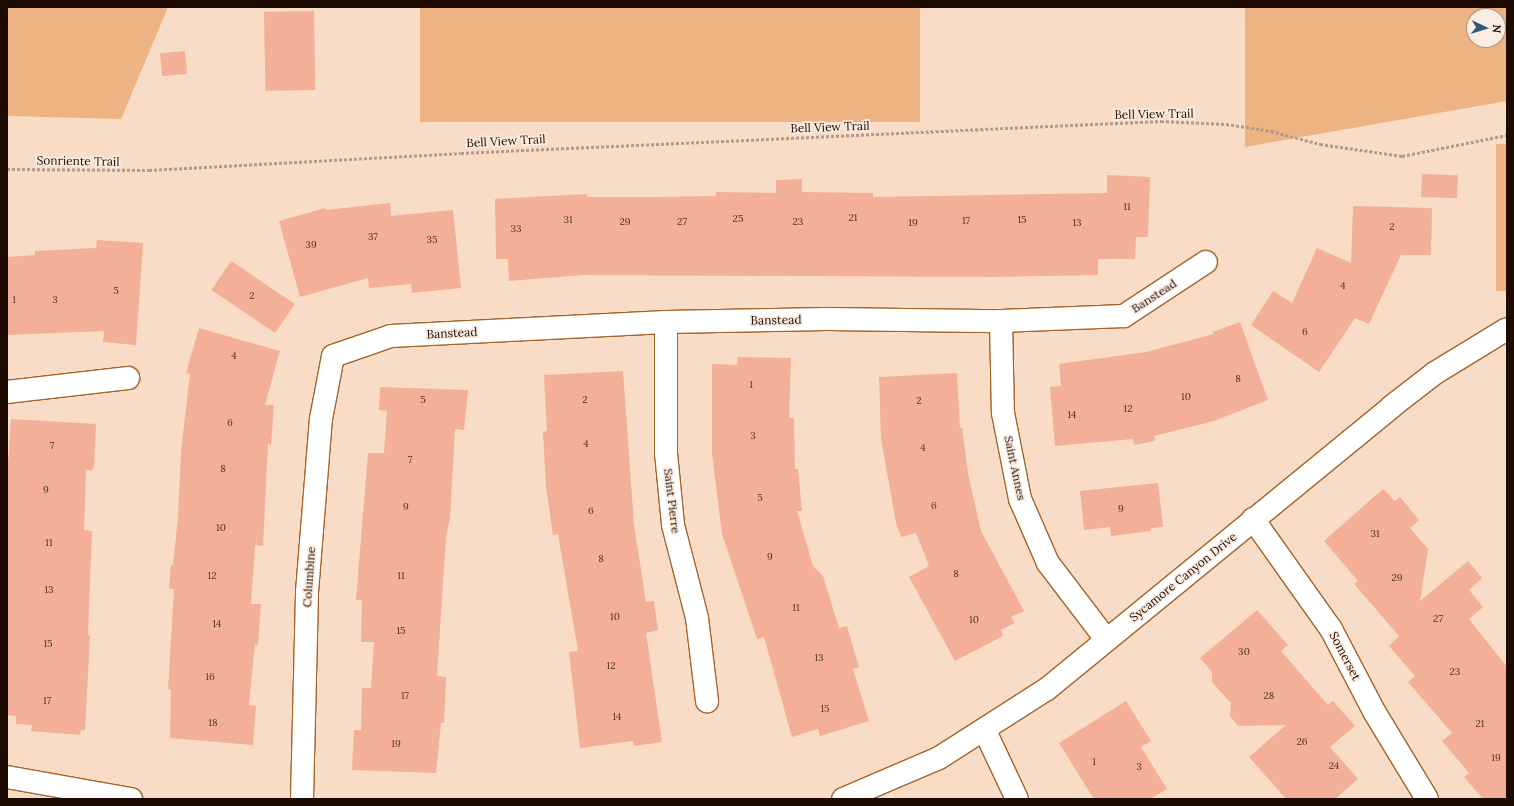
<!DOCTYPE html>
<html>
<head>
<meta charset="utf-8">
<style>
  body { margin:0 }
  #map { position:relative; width:1514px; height:806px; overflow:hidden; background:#f8dcc6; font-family:Lora,serif }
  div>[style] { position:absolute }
  .green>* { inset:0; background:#eeb383; transform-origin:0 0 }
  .building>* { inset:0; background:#f3af97; transform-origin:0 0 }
  .path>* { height:2.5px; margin-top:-1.25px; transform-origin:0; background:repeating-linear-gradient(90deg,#b49a88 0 3px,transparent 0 5px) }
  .roads { filter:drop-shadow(1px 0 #a3642a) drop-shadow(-1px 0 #a3642a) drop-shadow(0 1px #a3642a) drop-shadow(0 -1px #a3642a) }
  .minor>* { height:22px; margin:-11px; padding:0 11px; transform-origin:11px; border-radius:11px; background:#fff }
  span { translate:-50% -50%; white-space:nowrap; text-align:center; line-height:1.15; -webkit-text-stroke:3.5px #fbece1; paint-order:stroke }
  .number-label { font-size:10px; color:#523326 }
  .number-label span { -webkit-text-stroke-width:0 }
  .street-label { font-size:12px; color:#1d0a00 }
  .frame { position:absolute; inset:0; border:8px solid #1d0a00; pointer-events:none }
  .north { position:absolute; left:1466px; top:8px; width:40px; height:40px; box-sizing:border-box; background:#fbece1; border:1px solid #a29287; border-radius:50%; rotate:94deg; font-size:11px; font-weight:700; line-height:16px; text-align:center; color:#1d0a00 }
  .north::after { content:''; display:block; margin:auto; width:14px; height:18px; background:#2d5c7b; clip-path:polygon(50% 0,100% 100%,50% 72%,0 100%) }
</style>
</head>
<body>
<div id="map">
  <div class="green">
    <i style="clip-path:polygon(7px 7px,168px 7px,121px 119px,7px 116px)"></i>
    <i style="left:420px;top:7px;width:500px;height:115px"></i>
    <i style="clip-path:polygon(evenodd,1245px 7px,1507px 7px,1507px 101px,1245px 147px,1245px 7px,1474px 16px,1498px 16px,1498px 40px,1474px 40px,1474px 16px)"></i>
    <i style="left:1507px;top:144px;width:147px;height:11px;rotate:90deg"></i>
  </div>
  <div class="building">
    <i style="left:314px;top:11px;width:79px;height:50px;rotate:89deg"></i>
    <i style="left:185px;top:51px;width:23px;height:25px;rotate:85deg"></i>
    <i style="left:1422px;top:174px;width:36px;height:23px;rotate:2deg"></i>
    <i style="clip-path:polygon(1107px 175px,1150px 177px,1148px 237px,1136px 237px,1135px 259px,1098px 259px,1098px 275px,993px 277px,583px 275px,509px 281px,508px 259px,496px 259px,495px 199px,587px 194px,587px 197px,659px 197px,716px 196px,716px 192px,776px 193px,776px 180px,802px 179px,802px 192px,873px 193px,873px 197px,1107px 193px)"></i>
    <i style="clip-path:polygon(390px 203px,391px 216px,453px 210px,461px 288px,412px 293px,411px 284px,369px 288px,368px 278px,300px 297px,279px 221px,325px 208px,326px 210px)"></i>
    <i style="clip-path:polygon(1353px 206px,1432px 208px,1431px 255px,1401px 255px,1369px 324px,1355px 318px,1319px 372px,1251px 325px,1273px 291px,1292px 303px,1317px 248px,1351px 263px)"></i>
    <i style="clip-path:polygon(97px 240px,143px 243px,136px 345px,103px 342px,104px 331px,7px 335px,7px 257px,35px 255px,35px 251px,96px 248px)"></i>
    <i style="left:231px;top:261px;width:77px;height:35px;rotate:34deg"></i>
    <i style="clip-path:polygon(1240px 322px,1268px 400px,1214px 421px,1154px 436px,1155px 441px,1134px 445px,1133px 439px,1055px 446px,1050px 387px,1061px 386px,1059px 364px,1146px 352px,1214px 334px,1213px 332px)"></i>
    <i style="clip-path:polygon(199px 328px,280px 351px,265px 405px,274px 405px,271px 445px,268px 444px,263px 546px,255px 545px,251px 604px,261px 604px,258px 645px,255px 644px,249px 705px,256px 706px,253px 745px,170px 738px,171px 690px,168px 689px,174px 589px,169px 588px,171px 565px,173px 565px,178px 517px,181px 452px,190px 374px,186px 373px)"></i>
    <i style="clip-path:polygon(738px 357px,791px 358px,789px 418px,794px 418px,795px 469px,798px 469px,802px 511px,797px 511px,813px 566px,823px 576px,839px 628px,847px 626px,859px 667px,853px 669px,869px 721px,820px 736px,818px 729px,792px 737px,764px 637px,757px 639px,722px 534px,712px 454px,712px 364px,737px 365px)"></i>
    <i style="clip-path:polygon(623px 371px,634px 525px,646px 602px,654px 601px,658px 630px,646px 633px,662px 742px,634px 746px,633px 741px,580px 748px,569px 652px,578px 651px,558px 534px,553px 535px,546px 486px,543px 432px,547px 431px,544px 375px)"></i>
    <i style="clip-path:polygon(957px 373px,960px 428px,962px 428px,968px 473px,981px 531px,1024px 611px,1011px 617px,1015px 623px,1001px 630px,1003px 636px,955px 661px,909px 577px,929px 566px,916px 533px,901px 537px,896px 523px,881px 439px,879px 377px)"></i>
    <i style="clip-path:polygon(380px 387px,468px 390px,464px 430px,455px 429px,450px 518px,446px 537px,437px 676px,446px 677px,445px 703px,444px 723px,441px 723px,436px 773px,352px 770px,354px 730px,361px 730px,362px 688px,371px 688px,374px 642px,361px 642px,362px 600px,356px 600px,368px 453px,384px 453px,387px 411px,379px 410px)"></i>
    <i style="clip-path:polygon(11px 419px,96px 424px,94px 465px,93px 470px,86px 470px,84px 530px,92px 531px,88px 635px,90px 636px,85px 730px,81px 730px,80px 735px,31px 731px,32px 725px,16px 724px,16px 716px,7px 715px,7px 478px)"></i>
    <i style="clip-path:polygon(1158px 483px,1163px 527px,1151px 528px,1151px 531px,1111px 536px,1110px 527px,1084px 530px,1080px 491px)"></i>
    <i style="clip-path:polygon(1383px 489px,1395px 501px,1400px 497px,1419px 520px,1410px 528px,1428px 549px,1420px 601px,1468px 561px,1482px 578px,1469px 590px,1483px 607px,1469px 619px,1507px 667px,1507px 799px,1483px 799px,1464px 777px,1469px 773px,1442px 741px,1452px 733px,1408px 682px,1415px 676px,1389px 646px,1399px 636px,1354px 584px,1358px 581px,1324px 541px)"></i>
    <i style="clip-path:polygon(1257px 610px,1288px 645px,1281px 651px,1328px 705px,1333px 701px,1355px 726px,1330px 747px,1358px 779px,1335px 799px,1286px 799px,1249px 757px,1286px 725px,1238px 726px,1230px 716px,1231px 703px,1212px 682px,1212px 672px,1200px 658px)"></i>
    <i style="clip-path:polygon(1126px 701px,1151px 741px,1141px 747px,1167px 789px,1150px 799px,1094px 799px,1059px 743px)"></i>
  </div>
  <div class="path">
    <i style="left:7px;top:169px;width:142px;rotate:0.4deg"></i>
    <i style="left:149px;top:170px;width:312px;rotate:-3.1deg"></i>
    <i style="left:461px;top:153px;width:701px;rotate:-2.62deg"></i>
    <i style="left:1161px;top:121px;width:65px;rotate:2.6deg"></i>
    <i style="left:1226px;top:124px;width:46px;rotate:8.8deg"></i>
    <i style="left:1271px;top:131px;width:51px;rotate:14.9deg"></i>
    <i style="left:1320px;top:144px;width:83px;rotate:8.3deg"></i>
    <i style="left:1402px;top:156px;width:107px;rotate:-11.3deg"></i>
  </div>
  <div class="roads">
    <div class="minor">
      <i style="left:1001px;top:321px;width:92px;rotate:88.8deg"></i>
      <i style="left:1003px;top:413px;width:88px;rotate:78.8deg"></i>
      <i style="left:1020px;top:499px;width:70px;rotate:66.4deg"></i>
      <i style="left:1048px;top:563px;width:96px;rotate:52.7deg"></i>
      <i style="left:666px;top:322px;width:131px;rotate:90deg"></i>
      <i style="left:666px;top:453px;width:72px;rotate:84.4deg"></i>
      <i style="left:673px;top:525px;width:96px;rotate:75.5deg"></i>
      <i style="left:697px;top:618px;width:84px;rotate:83.1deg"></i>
      <i style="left:7px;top:392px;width:122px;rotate:-6.6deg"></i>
      <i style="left:1253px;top:519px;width:135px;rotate:54.7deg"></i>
      <i style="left:1331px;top:629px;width:95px;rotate:62.4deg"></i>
      <i style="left:1375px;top:713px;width:100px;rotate:58.8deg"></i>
      <i style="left:985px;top:731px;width:75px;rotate:64.8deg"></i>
      <i style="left:7px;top:777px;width:126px;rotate:10.1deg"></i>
      <i style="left:302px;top:799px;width:207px;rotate:-88.6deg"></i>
      <i style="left:307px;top:592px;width:174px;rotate:-85.4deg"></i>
      <i style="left:321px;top:419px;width:64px;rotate:-79.2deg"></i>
      <i style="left:333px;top:356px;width:61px;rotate:-19deg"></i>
      <i style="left:391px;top:336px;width:275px;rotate:-2.9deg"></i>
      <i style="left:666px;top:322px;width:160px;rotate:-1.1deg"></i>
      <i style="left:826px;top:319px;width:175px;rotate:0.7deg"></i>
      <i style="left:1001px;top:321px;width:123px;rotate:-2.3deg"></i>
      <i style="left:1124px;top:316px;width:98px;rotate:-33.4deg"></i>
      <i style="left:843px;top:799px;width:104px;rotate:-23.1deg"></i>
      <i style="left:939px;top:758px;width:128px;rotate:-32.6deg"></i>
      <i style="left:1047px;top:689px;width:445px;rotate:-39.3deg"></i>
      <i style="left:1391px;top:407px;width:56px;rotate:-37.7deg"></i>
      <i style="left:1435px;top:373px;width:84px;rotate:-31.4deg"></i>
    </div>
  </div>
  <div class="number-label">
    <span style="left:1127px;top:207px">11</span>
    <span style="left:853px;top:218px">21</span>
    <span style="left:738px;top:219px">25</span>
    <span style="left:568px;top:220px">31</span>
    <span style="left:1022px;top:220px">15</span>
    <span style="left:966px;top:221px">17</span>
    <span style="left:625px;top:222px">29</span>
    <span style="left:682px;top:222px">27</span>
    <span style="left:798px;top:222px">23</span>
    <span style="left:913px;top:223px">19</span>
    <span style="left:1077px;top:223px">13</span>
    <span style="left:1392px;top:227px">2</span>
    <span style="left:516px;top:229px">33</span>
    <span style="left:373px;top:237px">37</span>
    <span style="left:432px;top:240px">35</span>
    <span style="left:311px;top:245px">39</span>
    <span style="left:1343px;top:286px">4</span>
    <span style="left:116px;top:291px">5</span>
    <span style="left:252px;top:296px">2</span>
    <span style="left:14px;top:300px">1</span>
    <span style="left:55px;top:300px">3</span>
    <span style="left:1305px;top:332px">6</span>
    <span style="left:234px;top:356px">4</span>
    <span style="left:1238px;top:379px">8</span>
    <span style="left:751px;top:385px">1</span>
    <span style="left:1186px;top:397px">10</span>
    <span style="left:423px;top:400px">5</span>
    <span style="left:585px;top:400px">2</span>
    <span style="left:919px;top:401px">2</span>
    <span style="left:1128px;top:409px">12</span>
    <span style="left:1072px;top:415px">14</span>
    <span style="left:230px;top:423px">6</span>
    <span style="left:753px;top:436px">3</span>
    <span style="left:586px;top:444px">4</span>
    <span style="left:52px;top:446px">7</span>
    <span style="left:923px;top:448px">4</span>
    <span style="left:410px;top:460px">7</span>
    <span style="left:223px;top:469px">8</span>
    <span style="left:46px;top:490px">9</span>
    <span style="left:760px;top:498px">5</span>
    <span style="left:934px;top:506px">6</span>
    <span style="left:406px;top:507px">9</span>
    <span style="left:1121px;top:509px">9</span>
    <span style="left:591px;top:511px">6</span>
    <span style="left:221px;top:528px">10</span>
    <span style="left:1375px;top:534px">31</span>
    <span style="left:49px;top:543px">11</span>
    <span style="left:770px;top:557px">9</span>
    <span style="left:601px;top:559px">8</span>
    <span style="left:956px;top:574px">8</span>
    <span style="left:212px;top:576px">12</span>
    <span style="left:401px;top:576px">11</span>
    <span style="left:1397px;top:578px">29</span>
    <span style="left:49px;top:590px">13</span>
    <span style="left:796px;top:608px">11</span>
    <span style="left:615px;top:617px">10</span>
    <span style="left:1438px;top:619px">27</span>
    <span style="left:974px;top:620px">10</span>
    <span style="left:217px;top:624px">14</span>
    <span style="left:401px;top:631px">15</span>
    <span style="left:48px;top:644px">15</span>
    <span style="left:1244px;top:652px">30</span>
    <span style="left:819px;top:658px">13</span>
    <span style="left:611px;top:666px">12</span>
    <span style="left:1455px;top:672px">23</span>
    <span style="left:210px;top:677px">16</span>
    <span style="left:405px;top:696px">17</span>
    <span style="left:1269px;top:696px">28</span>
    <span style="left:47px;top:701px">17</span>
    <span style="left:825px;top:709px">15</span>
    <span style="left:617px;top:717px">14</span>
    <span style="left:213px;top:723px">18</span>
    <span style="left:1480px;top:724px">21</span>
    <span style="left:1302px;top:742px">26</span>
    <span style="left:396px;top:744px">19</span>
    <span style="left:1496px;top:758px">19</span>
    <span style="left:1094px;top:762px">1</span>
    <span style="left:1334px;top:766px">24</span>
    <span style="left:1139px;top:767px">3</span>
  </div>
  <div class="street-label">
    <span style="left:1154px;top:114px;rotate:-1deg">Bell View Trail</span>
    <span style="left:830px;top:127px;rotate:-2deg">Bell View Trail</span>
    <span style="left:506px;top:141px;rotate:-3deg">Bell View Trail</span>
    <span style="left:78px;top:161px;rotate:1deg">Sonriente Trail</span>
    <span style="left:1154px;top:296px;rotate:-33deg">Banstead</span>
    <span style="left:776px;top:320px;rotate:-1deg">Banstead</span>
    <span style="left:452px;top:333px;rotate:-3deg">Banstead</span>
    <span style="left:1015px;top:468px;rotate:78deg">Saint Annes</span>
    <span style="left:672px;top:501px;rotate:83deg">Saint Pierre</span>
    <span style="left:309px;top:577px;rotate:-86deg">Columbine</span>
    <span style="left:1183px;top:577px;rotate:-39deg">Sycamore Canyon Drive</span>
    <span style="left:1345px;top:656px;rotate:62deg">Somerset</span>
  </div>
  <div class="frame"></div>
  <div class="north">N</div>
</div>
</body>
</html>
